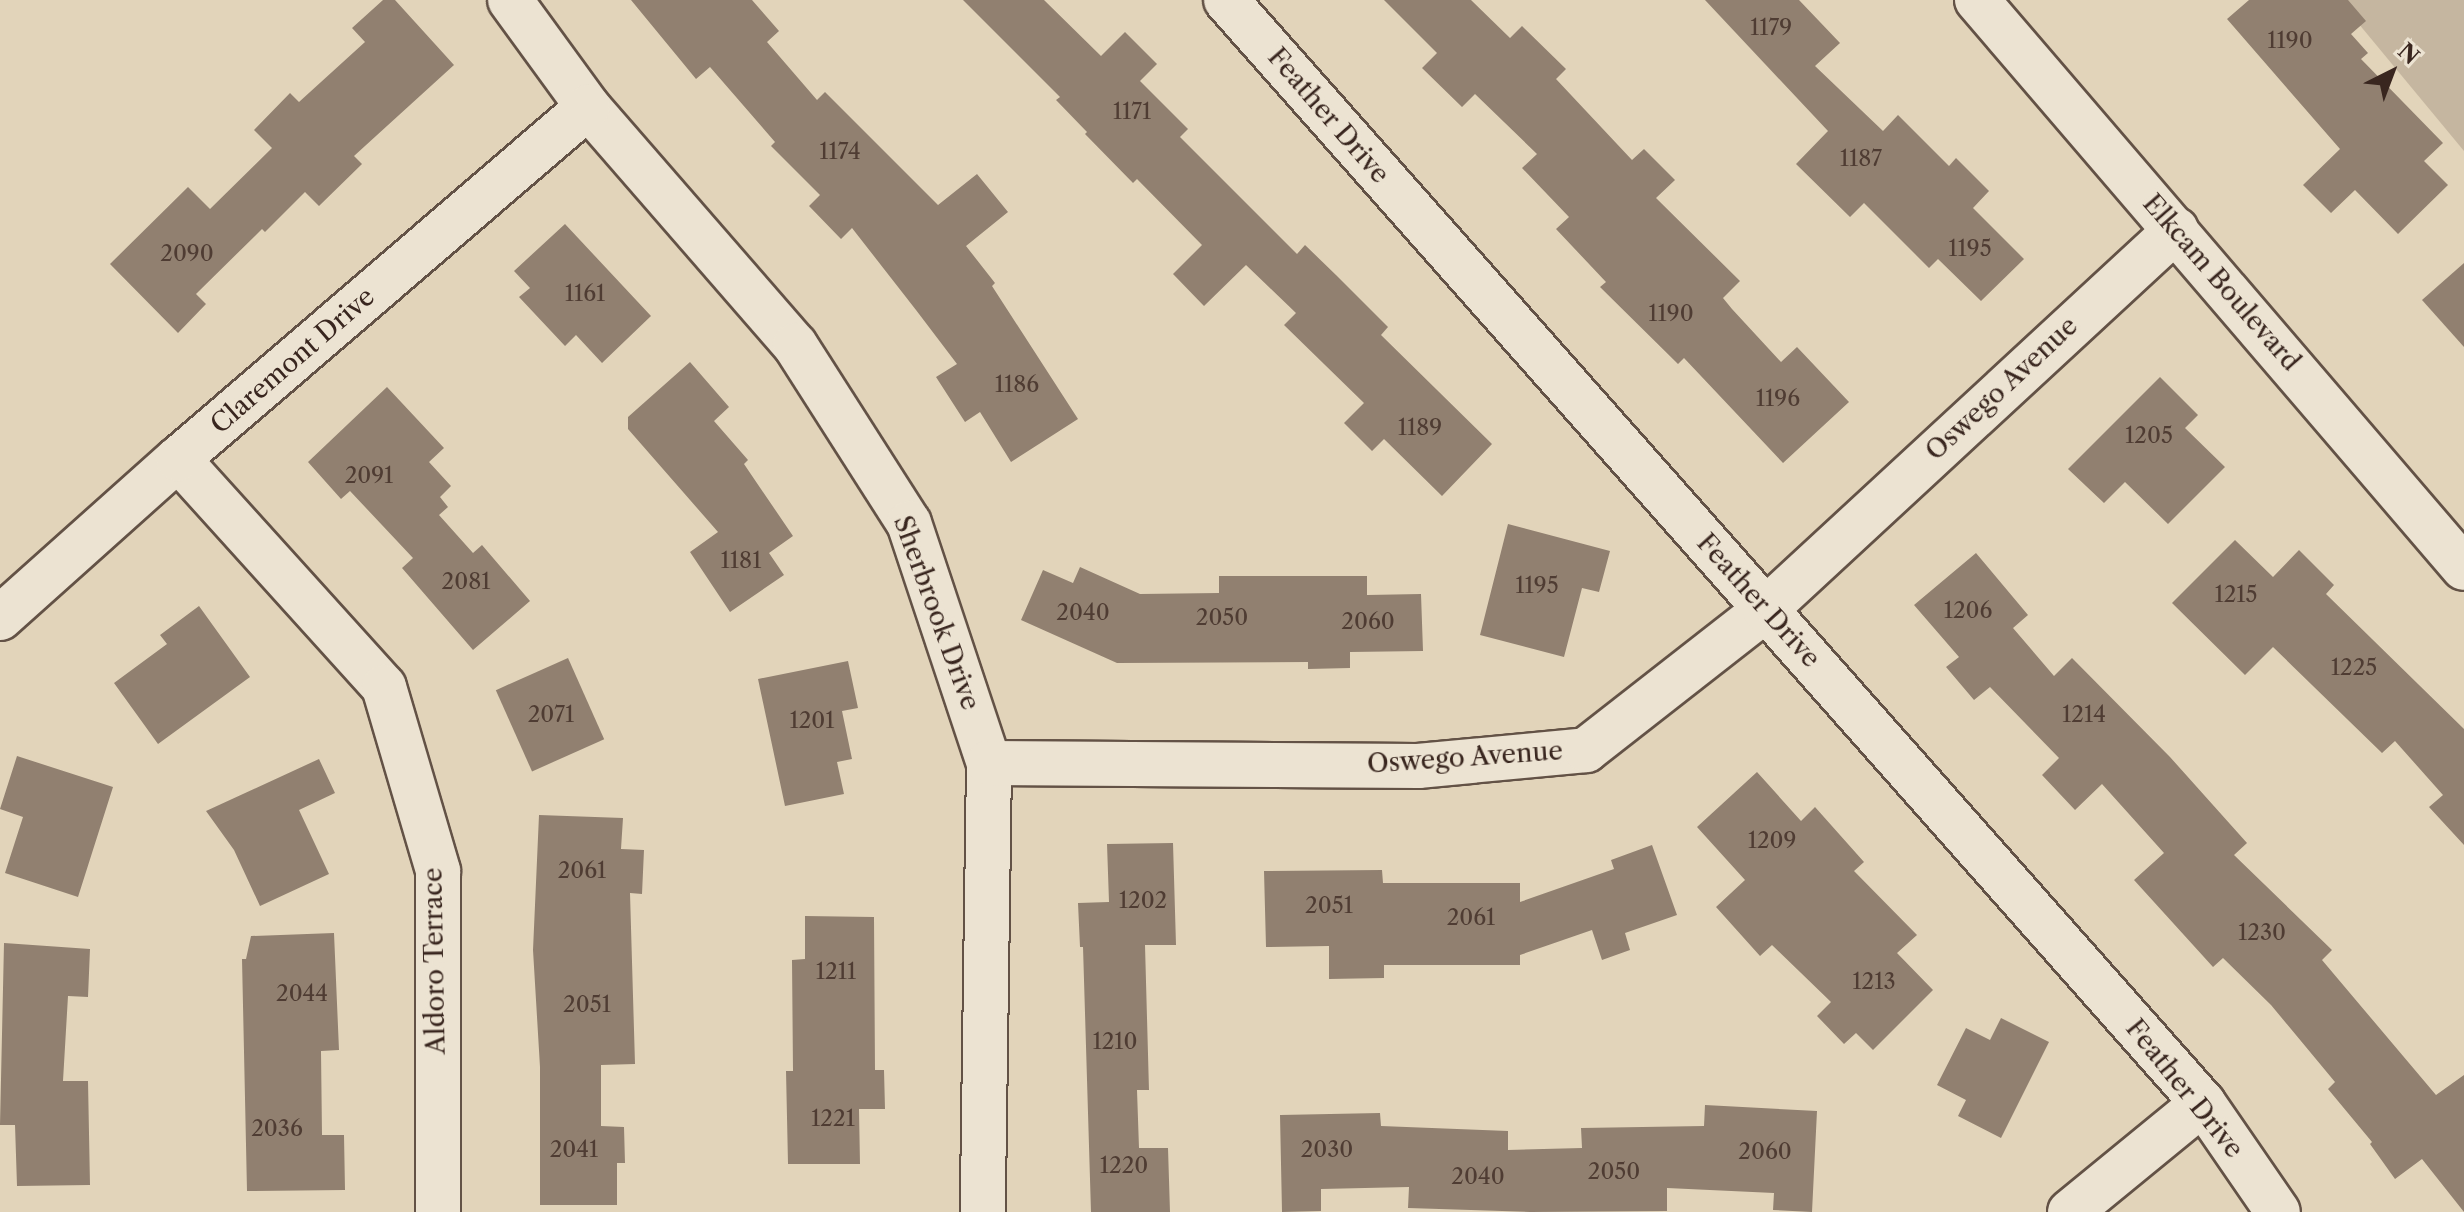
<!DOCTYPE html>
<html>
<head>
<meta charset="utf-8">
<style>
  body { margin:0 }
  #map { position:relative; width:2464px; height:1212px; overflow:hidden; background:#e2d4ba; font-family:"Libre Caslon Text",serif }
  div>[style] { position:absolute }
  .green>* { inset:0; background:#c5b6a0 }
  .building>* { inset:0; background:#918070; transform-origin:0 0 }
  .roads { filter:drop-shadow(2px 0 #635246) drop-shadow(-2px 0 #635246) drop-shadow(0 2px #635246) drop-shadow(0 -2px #635246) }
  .street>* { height:44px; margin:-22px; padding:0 22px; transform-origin:22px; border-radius:22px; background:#ece3d2 }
  .secondary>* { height:44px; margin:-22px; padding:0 22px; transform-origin:22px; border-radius:22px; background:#ece3d2 }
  span { translate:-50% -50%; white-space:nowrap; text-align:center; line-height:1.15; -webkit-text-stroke:8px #ece3d2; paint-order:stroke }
  .number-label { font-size:22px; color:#4f3c33 }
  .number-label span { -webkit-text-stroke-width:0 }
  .street-label { font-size:26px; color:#39261f }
  .north { position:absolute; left:2352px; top:32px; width:80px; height:80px; -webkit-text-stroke:6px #ece3d2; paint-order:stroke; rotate:42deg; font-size:22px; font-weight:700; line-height:32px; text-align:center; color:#39261f }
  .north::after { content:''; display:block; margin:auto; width:28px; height:36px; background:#39261f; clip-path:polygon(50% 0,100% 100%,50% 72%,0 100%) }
</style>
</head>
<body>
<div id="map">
  <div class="green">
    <i style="clip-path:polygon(2339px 0,2464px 0,2464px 151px)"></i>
  </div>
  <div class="building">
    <i style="clip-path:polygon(383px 0,395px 0,454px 65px,354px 156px,362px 164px,319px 206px,305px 192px,265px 232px,262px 229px,196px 294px,206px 304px,178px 333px,110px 264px,188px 187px,210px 209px,272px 148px,254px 130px,290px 93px,299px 102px,365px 42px,352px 28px)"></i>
    <i style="clip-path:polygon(631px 0,752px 0,779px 31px,767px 42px,817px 100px,825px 92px,938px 205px,977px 174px,1008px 212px,966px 246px,995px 283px,992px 286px,1078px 419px,1011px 462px,980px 412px,965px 422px,936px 377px,957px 364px,916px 310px,852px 228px,841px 239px,809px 206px,820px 195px,771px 146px,775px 142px,710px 67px,696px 79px)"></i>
    <i style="clip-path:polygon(963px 0,1044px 0,1101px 56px,1125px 32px,1157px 64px,1140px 81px,1188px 129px,1180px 137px,1297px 254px,1305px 245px,1336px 275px,1388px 327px,1381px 335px,1492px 444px,1442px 496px,1384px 439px,1372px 451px,1344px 423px,1364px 403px,1284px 325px,1296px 313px,1246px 265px,1204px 306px,1173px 274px,1202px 245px,1137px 179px,1133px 183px,1085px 134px,1087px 132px,1056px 100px,1060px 97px)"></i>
    <i style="clip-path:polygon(1384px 0,1471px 0,1510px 38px,1522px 26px,1566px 69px,1556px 79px,1632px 160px,1644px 149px,1675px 180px,1656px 198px,1740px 281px,1723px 298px,1732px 309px,1781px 362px,1797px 347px,1849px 402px,1783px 463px,1684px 358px,1678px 364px,1600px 287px,1606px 282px,1556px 229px,1569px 217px,1522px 168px,1537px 154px,1475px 94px,1462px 107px,1422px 68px,1437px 53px)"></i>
    <i style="clip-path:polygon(1705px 0,1799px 0,1840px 43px,1815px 66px,1883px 131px,1898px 115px,1949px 166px,1956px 158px,1989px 191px,1973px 208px,2024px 259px,1981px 301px,1938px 259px,1929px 268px,1864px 203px,1850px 217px,1796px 164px,1828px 131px)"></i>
    <i style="clip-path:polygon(2249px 0,2348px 0,2366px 21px,2351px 34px,2368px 53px,2361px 59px,2443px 143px,2424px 161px,2448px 185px,2398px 234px,2355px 190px,2331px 213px,2303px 185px,2340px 149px,2227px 19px)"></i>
    <i style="clip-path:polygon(565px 224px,651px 316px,602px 363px,576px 335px,565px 346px,519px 297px,530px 288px,514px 271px)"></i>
    <i style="clip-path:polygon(2464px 263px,2464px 347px,2422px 300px)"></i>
    <i style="clip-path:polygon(690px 362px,729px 407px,714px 421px,748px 460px,744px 464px,793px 536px,769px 553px,784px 575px,730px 612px,690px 552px,718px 532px,628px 429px,628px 417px)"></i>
    <i style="clip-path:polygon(2160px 377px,2198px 415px,2185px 428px,2225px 467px,2168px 524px,2125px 482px,2104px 503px,2068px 469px)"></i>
    <i style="clip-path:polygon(387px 387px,444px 448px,429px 462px,451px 486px,440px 497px,448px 507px,439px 515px,473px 553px,482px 545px,530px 601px,473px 650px,402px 568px,413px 558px,350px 491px,341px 499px,308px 462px)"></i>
    <i style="clip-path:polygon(1508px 524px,1610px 551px,1599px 592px,1582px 588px,1564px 657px,1480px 635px)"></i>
    <i style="clip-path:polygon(2235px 540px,2273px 577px,2299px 550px,2334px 585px,2326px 594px,2464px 729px,2464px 845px,2429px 807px,2443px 795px,2395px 741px,2382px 753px,2273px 647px,2245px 675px,2172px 603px)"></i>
    <i style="clip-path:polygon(1976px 553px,2028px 615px,2013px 628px,2054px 676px,2072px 658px,2170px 757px,2247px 843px,2234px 855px,2332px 950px,2322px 960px,2436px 1095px,2464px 1075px,2464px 1212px,2422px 1159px,2395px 1179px,2370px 1144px,2372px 1142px,2328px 1089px,2335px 1082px,2271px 1005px,2223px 958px,2213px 967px,2134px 880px,2164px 853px,2102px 784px,2075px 810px,2042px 775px,2059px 758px,1990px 687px,1974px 700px,1946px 667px,1959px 657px,1914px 605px)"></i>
    <i style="clip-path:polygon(1080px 567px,1140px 594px,1219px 593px,1219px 576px,1367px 576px,1367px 595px,1421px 594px,1423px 651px,1350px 652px,1350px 668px,1308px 669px,1308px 662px,1117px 663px,1021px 620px,1043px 570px,1073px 583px)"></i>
    <i style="clip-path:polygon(199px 606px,250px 677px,158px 744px,114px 683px,167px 644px,160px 635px)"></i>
    <i style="left:568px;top:658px;width:89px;height:79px;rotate:66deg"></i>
    <i style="clip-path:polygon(848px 661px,858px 708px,842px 711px,852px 759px,837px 762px,844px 794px,785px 806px,758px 679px)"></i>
    <i style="clip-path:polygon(17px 756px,113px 787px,78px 897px,5px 873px,23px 817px,0 809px)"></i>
    <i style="clip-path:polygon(319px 759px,335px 793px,299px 810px,329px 874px,260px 906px,234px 850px,206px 811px)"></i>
    <i style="clip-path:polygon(1757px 772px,1801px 821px,1815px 807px,1864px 862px,1854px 871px,1917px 935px,1897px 953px,1933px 990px,1873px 1050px,1856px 1033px,1844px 1044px,1817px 1016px,1831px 1002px,1772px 945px,1760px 956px,1716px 907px,1745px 880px,1697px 827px)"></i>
    <i style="clip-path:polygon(539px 815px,623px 818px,621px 849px,644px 850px,642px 894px,630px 893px,635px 1064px,601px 1065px,601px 1126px,624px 1127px,625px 1163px,617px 1163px,617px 1205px,540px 1205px,540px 1067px,533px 950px)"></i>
    <i style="clip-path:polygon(1173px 843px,1176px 945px,1145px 945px,1149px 1090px,1137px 1090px,1139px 1148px,1168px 1148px,1170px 1212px,1091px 1212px,1083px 947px,1080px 947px,1078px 903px,1109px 902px,1107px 844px)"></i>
    <i style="clip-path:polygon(1652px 845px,1677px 915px,1625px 933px,1630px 950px,1602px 960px,1592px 930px,1520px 955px,1520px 965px,1384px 965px,1384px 978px,1329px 979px,1329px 946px,1266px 947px,1264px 871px,1382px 870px,1383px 883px,1520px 883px,1520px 902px,1614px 869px,1611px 860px)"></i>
    <i style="clip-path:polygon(805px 916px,874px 917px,875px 1070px,884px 1070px,885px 1109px,859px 1109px,860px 1164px,788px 1164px,786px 1071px,793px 1071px,792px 960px,805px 959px)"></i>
    <i style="clip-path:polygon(334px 933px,339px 1050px,321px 1051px,322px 1135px,344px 1135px,345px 1190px,247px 1191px,242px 959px,246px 959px,251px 936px)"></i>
    <i style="clip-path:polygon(4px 943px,90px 949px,88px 997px,68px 996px,63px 1081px,88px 1081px,90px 1185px,17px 1186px,15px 1125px,0 1125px)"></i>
    <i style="clip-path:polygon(2001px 1018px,2049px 1042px,2001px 1138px,1958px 1116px,1966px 1100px,1937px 1085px,1966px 1028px,1990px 1040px)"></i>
    <i style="clip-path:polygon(1705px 1105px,1817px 1111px,1812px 1212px,1773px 1210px,1774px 1193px,1667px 1188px,1667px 1211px,1530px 1212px,1408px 1208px,1409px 1187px,1321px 1189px,1321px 1211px,1282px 1212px,1280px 1115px,1380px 1113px,1381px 1126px,1508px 1131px,1508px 1150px,1582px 1148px,1581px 1128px,1704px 1126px)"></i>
  </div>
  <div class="roads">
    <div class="street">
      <i style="left:510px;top:0;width:132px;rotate:53.9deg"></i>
      <i style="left:588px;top:107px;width:315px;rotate:49deg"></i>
      <i style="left:795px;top:345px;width:211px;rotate:57.4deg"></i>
      <i style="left:909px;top:523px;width:253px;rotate:71.6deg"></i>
      <i style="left:989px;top:763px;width:449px;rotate:90.8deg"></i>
      <i style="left:1226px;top:0;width:1473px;rotate:48.47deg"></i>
      <i style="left:2203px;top:1103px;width:132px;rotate:55.5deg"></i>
      <i style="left:178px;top:459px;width:307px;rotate:47.9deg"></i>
      <i style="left:384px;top:687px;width:192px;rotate:73.6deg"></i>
      <i style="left:438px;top:871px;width:341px;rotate:90deg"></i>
      <i style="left:0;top:618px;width:239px;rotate:-41.8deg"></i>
      <i style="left:178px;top:459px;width:540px;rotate:-40.65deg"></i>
      <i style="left:989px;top:763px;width:429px;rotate:0.4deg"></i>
      <i style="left:1418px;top:766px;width:169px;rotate:-5.4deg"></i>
      <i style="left:1586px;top:750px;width:227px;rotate:-38deg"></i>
      <i style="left:1765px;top:610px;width:560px;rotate:-42.76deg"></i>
      <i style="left:2070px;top:1212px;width:172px;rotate:-39.3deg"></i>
    </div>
    <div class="secondary">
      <i style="left:1977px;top:0;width:748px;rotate:49.39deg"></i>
    </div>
  </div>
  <div class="number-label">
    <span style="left:1771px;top:28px">1179</span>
    <span style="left:2290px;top:41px">1190</span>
    <span style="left:1132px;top:112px">1171</span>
    <span style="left:840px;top:152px">1174</span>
    <span style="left:1861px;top:159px">1187</span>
    <span style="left:1970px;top:249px">1195</span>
    <span style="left:187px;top:254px">2090</span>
    <span style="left:585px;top:294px">1161</span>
    <span style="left:1671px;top:314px">1190</span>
    <span style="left:1017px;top:385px">1186</span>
    <span style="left:1778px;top:399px">1196</span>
    <span style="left:1420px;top:428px">1189</span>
    <span style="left:2149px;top:436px">1205</span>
    <span style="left:369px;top:476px">2091</span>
    <span style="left:741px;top:561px">1181</span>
    <span style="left:466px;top:582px">2081</span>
    <span style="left:1537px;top:586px">1195</span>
    <span style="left:2236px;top:595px">1215</span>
    <span style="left:1968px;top:611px">1206</span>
    <span style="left:1083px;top:613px">2040</span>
    <span style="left:1222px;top:618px">2050</span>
    <span style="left:1368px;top:622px">2060</span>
    <span style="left:2354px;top:668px">1225</span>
    <span style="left:551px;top:715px">2071</span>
    <span style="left:2084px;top:715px">1214</span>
    <span style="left:812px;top:721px">1201</span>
    <span style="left:1772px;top:841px">1209</span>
    <span style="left:582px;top:871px">2061</span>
    <span style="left:1143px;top:901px">1202</span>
    <span style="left:1329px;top:906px">2051</span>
    <span style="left:1471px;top:918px">2061</span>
    <span style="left:2262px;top:933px">1230</span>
    <span style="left:836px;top:972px">1211</span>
    <span style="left:1874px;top:982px">1213</span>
    <span style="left:302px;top:994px">2044</span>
    <span style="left:587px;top:1005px">2051</span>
    <span style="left:1115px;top:1042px">1210</span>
    <span style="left:833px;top:1119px">1221</span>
    <span style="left:277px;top:1129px">2036</span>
    <span style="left:574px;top:1150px">2041</span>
    <span style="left:1327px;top:1150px">2030</span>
    <span style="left:1765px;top:1152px">2060</span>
    <span style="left:1124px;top:1166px">1220</span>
    <span style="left:1614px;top:1172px">2050</span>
    <span style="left:1478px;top:1177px">2040</span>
  </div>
  <div class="street-label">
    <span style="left:1328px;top:116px;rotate:49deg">Feather Drive</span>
    <span style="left:2221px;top:283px;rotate:49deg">Elkcam Boulevard</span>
    <span style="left:293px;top:361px;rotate:-41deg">Claremont Drive</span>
    <span style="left:2002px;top:389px;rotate:-43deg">Oswego Avenue</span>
    <span style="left:1758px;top:601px;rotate:48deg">Feather Drive</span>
    <span style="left:936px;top:613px;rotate:70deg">Sherbrook Drive</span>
    <span style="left:1465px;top:758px;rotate:-4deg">Oswego Avenue</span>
    <span style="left:435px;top:961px;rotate:-91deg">Aldoro Terrace</span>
    <span style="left:2184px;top:1089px;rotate:51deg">Feather Drive</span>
  </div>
  <div class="north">N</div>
</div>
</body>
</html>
